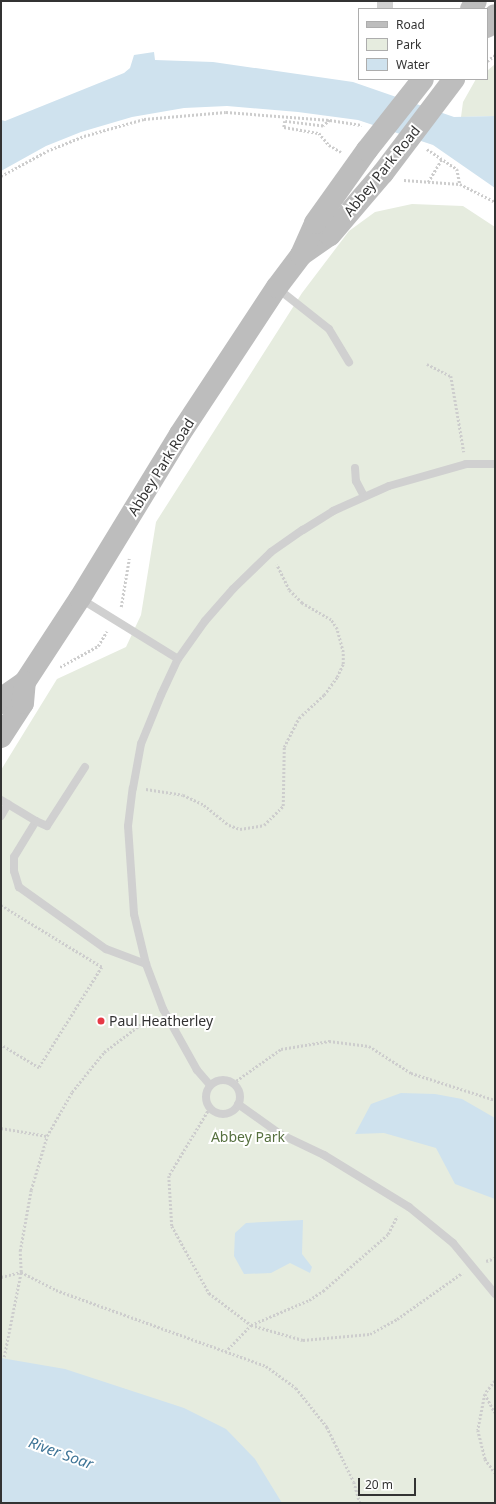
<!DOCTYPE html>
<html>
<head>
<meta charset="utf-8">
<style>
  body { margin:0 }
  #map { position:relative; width:496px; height:1504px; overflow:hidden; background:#fff; font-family:"Noto Sans",sans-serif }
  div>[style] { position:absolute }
  .green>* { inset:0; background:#e6ecdf }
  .water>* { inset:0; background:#cfe2ee }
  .path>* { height:2.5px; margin-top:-1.25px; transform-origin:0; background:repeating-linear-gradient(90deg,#cdcdcd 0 2px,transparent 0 4px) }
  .service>* { height:8px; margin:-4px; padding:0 4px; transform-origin:4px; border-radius:4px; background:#d0d0d0 }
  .service>.ring { margin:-4px; padding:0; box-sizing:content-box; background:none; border:8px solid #d0d0d0; border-radius:50% }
  .minor>* { height:16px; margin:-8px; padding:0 8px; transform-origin:8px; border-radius:8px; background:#d0d0d0 }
  .secondary>* { height:22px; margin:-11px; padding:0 11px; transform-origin:11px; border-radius:11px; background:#bdbdbd }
  .secondary-bridge>* { height:22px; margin:-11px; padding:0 11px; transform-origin:11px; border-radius:11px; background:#bdbdbd }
  .dots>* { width:11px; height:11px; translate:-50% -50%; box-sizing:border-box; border:2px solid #fff; border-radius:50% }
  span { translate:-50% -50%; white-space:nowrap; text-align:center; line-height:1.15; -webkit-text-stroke:4px #fff; paint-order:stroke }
  .street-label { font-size:14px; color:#333 }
  .poi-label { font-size:14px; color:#333 }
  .left { translate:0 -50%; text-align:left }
  .park-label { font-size:14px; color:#56703f }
  .water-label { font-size:15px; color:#3f7597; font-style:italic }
  .frame { position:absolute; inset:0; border:2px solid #333; pointer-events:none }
  .legend { position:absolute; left:358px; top:8px; width:130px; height:72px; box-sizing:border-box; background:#fff; border:1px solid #adadad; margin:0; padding:5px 7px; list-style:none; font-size:12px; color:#333 }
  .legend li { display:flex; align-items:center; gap:8px; height:20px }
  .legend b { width:20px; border:1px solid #adadad }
  .scale { position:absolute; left:358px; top:1478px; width:58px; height:18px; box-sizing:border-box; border:2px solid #333; border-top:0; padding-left:5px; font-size:12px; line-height:14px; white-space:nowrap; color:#333; -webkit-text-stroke:3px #fff; paint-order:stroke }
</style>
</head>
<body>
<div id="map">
  <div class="green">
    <i style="clip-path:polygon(495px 64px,495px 116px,461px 117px,463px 102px,476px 79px,487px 79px,487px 71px)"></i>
    <i style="clip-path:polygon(412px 204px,463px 206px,495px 227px,495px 1503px,1px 1503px,1px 770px,57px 679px,126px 647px,141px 615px,156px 522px,302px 293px,349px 231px,375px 212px)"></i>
  </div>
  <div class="water">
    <i style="clip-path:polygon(154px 52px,155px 60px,213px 62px,353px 82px,454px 117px,495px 116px,495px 188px,433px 145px,358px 120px,298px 112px,227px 106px,184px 108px,132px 117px,81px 132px,46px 146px,1px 171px,1px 120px,5px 121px,124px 73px,130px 68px,134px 55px)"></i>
    <i style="clip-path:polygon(401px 1093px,435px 1094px,462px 1099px,495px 1118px,495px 1199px,455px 1184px,436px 1148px,384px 1133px,355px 1134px,371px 1104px)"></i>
    <i style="clip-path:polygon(303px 1220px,302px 1254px,312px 1267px,310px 1273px,290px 1263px,271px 1273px,244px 1274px,234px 1256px,235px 1233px,246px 1223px)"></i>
    <i style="clip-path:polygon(1px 1358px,65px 1369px,184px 1408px,226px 1429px,255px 1459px,282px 1503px,1px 1503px)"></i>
  </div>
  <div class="path">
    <i style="left:487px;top:61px;width:10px;rotate:-37deg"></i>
    <i style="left:330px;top:120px;width:9px;rotate:139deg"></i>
    <i style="left:323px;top:126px;width:38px;rotate:-173deg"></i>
    <i style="left:285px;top:121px;width:6px;rotate:99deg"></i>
    <i style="left:284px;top:127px;width:36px;rotate:10deg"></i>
    <i style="left:319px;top:133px;width:16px;rotate:50deg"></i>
    <i style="left:329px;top:145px;width:14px;rotate:30deg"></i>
    <i style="left:427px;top:149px;width:36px;rotate:34deg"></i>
    <i style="left:457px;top:169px;width:15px;rotate:79deg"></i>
    <i style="left:1px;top:176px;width:52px;rotate:-28.5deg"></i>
    <i style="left:47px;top:151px;width:40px;rotate:-22deg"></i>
    <i style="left:84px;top:136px;width:62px;rotate:-15.8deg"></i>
    <i style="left:144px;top:119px;width:82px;rotate:-4.9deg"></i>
    <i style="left:226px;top:112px;width:104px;rotate:4.4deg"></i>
    <i style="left:330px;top:120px;width:32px;rotate:9deg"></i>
    <i style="left:404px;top:180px;width:56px;rotate:4.1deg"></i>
    <i style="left:460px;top:184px;width:39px;rotate:27deg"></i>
    <i style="left:428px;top:182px;width:27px;rotate:-59deg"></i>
    <i style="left:427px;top:364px;width:27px;rotate:27deg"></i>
    <i style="left:451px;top:376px;width:77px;rotate:80.3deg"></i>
    <i style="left:121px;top:607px;width:49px;rotate:-80.5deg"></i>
    <i style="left:60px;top:667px;width:43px;rotate:-28.9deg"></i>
    <i style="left:98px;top:646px;width:17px;rotate:-59deg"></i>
    <i style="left:146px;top:789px;width:37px;rotate:9deg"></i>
    <i style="left:183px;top:795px;width:23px;rotate:25deg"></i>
    <i style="left:204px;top:805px;width:32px;rotate:39deg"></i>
    <i style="left:229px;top:825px;width:12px;rotate:20deg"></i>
    <i style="left:240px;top:829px;width:24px;rotate:-9deg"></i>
    <i style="left:264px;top:825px;width:27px;rotate:-45deg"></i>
    <i style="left:283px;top:806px;width:59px;rotate:-89deg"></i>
    <i style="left:284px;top:747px;width:33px;rotate:-63deg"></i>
    <i style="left:299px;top:718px;width:34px;rotate:-43deg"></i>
    <i style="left:324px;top:695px;width:22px;rotate:-54deg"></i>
    <i style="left:337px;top:677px;width:14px;rotate:-65deg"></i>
    <i style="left:343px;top:664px;width:12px;rotate:-90deg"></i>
    <i style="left:343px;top:652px;width:24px;rotate:-105deg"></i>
    <i style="left:337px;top:629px;width:11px;rotate:-124deg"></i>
    <i style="left:331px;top:620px;width:34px;rotate:-150deg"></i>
    <i style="left:302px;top:603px;width:18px;rotate:-135deg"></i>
    <i style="left:289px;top:590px;width:28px;rotate:-116deg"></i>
    <i style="left:1px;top:905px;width:119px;rotate:31.5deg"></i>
    <i style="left:102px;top:967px;width:119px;rotate:122deg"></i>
    <i style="left:39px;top:1068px;width:44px;rotate:-148.8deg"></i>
    <i style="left:233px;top:1083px;width:59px;rotate:-35.3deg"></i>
    <i style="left:281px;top:1049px;width:49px;rotate:-9.5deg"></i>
    <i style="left:329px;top:1041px;width:40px;rotate:7.1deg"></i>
    <i style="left:369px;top:1046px;width:50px;rotate:32.7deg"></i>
    <i style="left:411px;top:1073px;width:88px;rotate:17.8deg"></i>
    <i style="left:210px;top:1108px;width:79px;rotate:121.1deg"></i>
    <i style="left:169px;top:1176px;width:50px;rotate:86.6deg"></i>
    <i style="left:172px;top:1226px;width:77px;rotate:61.1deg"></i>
    <i style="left:209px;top:1293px;width:53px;rotate:37.3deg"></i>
    <i style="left:251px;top:1325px;width:54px;rotate:16.1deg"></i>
    <i style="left:303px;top:1340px;width:67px;rotate:-5.1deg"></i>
    <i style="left:370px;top:1334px;width:31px;rotate:-29deg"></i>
    <i style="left:397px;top:1319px;width:80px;rotate:-35.3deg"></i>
    <i style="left:1px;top:1128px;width:47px;rotate:9.9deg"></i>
    <i style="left:486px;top:1261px;width:9px;rotate:-18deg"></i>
    <i style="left:1px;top:1277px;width:21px;rotate:-14deg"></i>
    <i style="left:21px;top:1272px;width:39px;rotate:27deg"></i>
    <i style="left:56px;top:1290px;width:223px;rotate:19.9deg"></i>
    <i style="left:266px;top:1366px;width:37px;rotate:36deg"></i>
    <i style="left:296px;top:1388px;width:50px;rotate:51.5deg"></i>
    <i style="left:327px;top:1427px;width:61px;rotate:63.9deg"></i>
    <i style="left:354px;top:1482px;width:22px;rotate:74deg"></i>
    <i style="left:225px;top:1352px;width:37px;rotate:-46deg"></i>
    <i style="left:251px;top:1325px;width:63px;rotate:-23.3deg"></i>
    <i style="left:309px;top:1300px;width:17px;rotate:-33deg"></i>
    <i style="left:323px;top:1291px;width:86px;rotate:-41.2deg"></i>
    <i style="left:388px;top:1234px;width:20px;rotate:-63deg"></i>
    <i style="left:4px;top:1357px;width:87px;rotate:-78.7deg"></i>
    <i style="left:21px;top:1272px;width:21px;rotate:-93deg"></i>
    <i style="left:20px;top:1251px;width:62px;rotate:-79.8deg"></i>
    <i style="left:31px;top:1190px;width:56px;rotate:-73.5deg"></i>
    <i style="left:47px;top:1136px;width:51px;rotate:-60.4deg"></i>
    <i style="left:72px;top:1092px;width:51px;rotate:-51.3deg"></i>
    <i style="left:104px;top:1052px;width:60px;rotate:-36.9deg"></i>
    <i style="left:495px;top:1381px;width:16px;rotate:128deg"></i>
    <i style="left:485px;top:1394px;width:37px;rotate:101deg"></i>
    <i style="left:478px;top:1430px;width:30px;rotate:76deg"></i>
    <i style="left:485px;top:1459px;width:17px;rotate:54deg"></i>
    <i style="left:485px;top:1394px;width:21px;rotate:62deg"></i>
  </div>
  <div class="service">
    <i style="left:277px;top:288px;width:66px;rotate:38.3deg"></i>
    <i style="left:329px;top:329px;width:39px;rotate:59deg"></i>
    <i style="left:355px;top:468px;width:13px;rotate:86deg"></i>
    <i style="left:356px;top:481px;width:17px;rotate:62deg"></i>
    <i style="left:81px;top:599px;width:114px;rotate:31.7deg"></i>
    <i style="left:85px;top:767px;width:70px;rotate:122.8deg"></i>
    <i style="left:47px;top:826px;width:12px;rotate:-156deg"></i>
    <i style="left:36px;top:821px;width:42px;rotate:121.4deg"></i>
    <i style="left:14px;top:857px;width:14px;rotate:90deg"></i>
    <i style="left:14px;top:871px;width:17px;rotate:73deg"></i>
    <i style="left:19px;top:887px;width:107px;rotate:35.5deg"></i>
    <i style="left:106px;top:949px;width:43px;rotate:20.6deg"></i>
    <i style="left:1px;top:800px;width:41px;rotate:31deg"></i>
    <i style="left:1px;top:816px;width:14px;rotate:-60deg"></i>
    <i class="ring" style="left:206px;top:1080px;width:26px;height:26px"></i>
    <i style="left:210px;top:1085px;width:20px;rotate:-131deg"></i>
    <i style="left:197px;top:1070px;width:70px;rotate:-119.1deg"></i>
    <i style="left:163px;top:1009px;width:48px;rotate:-110.7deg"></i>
    <i style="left:146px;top:964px;width:51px;rotate:-103.5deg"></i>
    <i style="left:134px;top:914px;width:88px;rotate:-93.9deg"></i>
    <i style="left:128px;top:826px;width:38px;rotate:-83deg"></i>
    <i style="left:133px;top:788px;width:45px;rotate:-79.7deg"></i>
    <i style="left:141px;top:744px;width:53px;rotate:-67.8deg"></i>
    <i style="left:161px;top:695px;width:40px;rotate:-65deg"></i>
    <i style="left:178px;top:659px;width:47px;rotate:-54.6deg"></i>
    <i style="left:205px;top:621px;width:43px;rotate:-48.8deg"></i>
    <i style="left:233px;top:589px;width:53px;rotate:-44.2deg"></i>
    <i style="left:271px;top:552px;width:39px;rotate:-35deg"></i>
    <i style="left:303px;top:530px;width:36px;rotate:-32deg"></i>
    <i style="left:333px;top:511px;width:61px;rotate:-24.1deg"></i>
    <i style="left:389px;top:486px;width:80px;rotate:-15.9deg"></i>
    <i style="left:466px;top:464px;width:29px"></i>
    <i style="left:238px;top:1104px;width:52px;rotate:35.5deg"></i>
    <i style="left:280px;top:1134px;width:49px;rotate:25.5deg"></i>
    <i style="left:324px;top:1155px;width:100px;rotate:31.5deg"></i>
    <i style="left:409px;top:1207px;width:57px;rotate:39.3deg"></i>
    <i style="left:453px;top:1243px;width:66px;rotate:50.5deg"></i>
  </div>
  <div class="minor">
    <i style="left:385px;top:9px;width:8px;rotate:-90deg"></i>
  </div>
  <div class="secondary">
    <i style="left:471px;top:9px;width:9px;rotate:-58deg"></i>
    <i style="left:487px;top:27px;width:14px;rotate:-56deg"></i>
    <i style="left:301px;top:255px;width:35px;rotate:-35deg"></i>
    <i style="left:330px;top:235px;width:82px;rotate:-49.5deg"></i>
    <i style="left:1px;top:703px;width:8px;rotate:-60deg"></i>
    <i style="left:5px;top:696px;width:24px;rotate:-35deg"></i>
    <i style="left:25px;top:682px;width:100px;rotate:-56.8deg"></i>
    <i style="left:80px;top:598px;width:192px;rotate:-58.6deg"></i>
    <i style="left:180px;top:434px;width:176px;rotate:-56.6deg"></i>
    <i style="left:277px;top:287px;width:40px;rotate:-53deg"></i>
    <i style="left:301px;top:255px;width:35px;rotate:-66deg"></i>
    <i style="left:315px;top:223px;width:90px;rotate:-54.5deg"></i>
    <i style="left:1px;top:737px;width:40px;rotate:-57.1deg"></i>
    <i style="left:23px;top:703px;width:21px;rotate:-85deg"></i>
  </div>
  <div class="secondary-bridge">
    <i style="left:367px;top:150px;width:90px;rotate:-51.7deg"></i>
    <i style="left:383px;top:173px;width:118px;rotate:-52.9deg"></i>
  </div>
  <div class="dots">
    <i style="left:101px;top:1021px;background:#e63946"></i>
  </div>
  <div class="street-label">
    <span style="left:382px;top:171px;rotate:-51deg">Abbey Park Road</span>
    <span style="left:161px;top:467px;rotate:-58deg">Abbey Park Road</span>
  </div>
  <div class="poi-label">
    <span class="left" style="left:109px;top:1021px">Paul Heatherley</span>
  </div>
  <div class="park-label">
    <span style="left:248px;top:1137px">Abbey Park</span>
  </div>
  <div class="water-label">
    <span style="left:61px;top:1453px;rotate:20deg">River Soar</span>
  </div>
  <div class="frame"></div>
  <ul class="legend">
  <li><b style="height:5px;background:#bdbdbd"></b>Road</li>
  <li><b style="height:11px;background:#e6ecdf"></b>Park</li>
  <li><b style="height:11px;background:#cfe2ee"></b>Water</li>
  </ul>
  <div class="scale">20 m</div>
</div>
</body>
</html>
